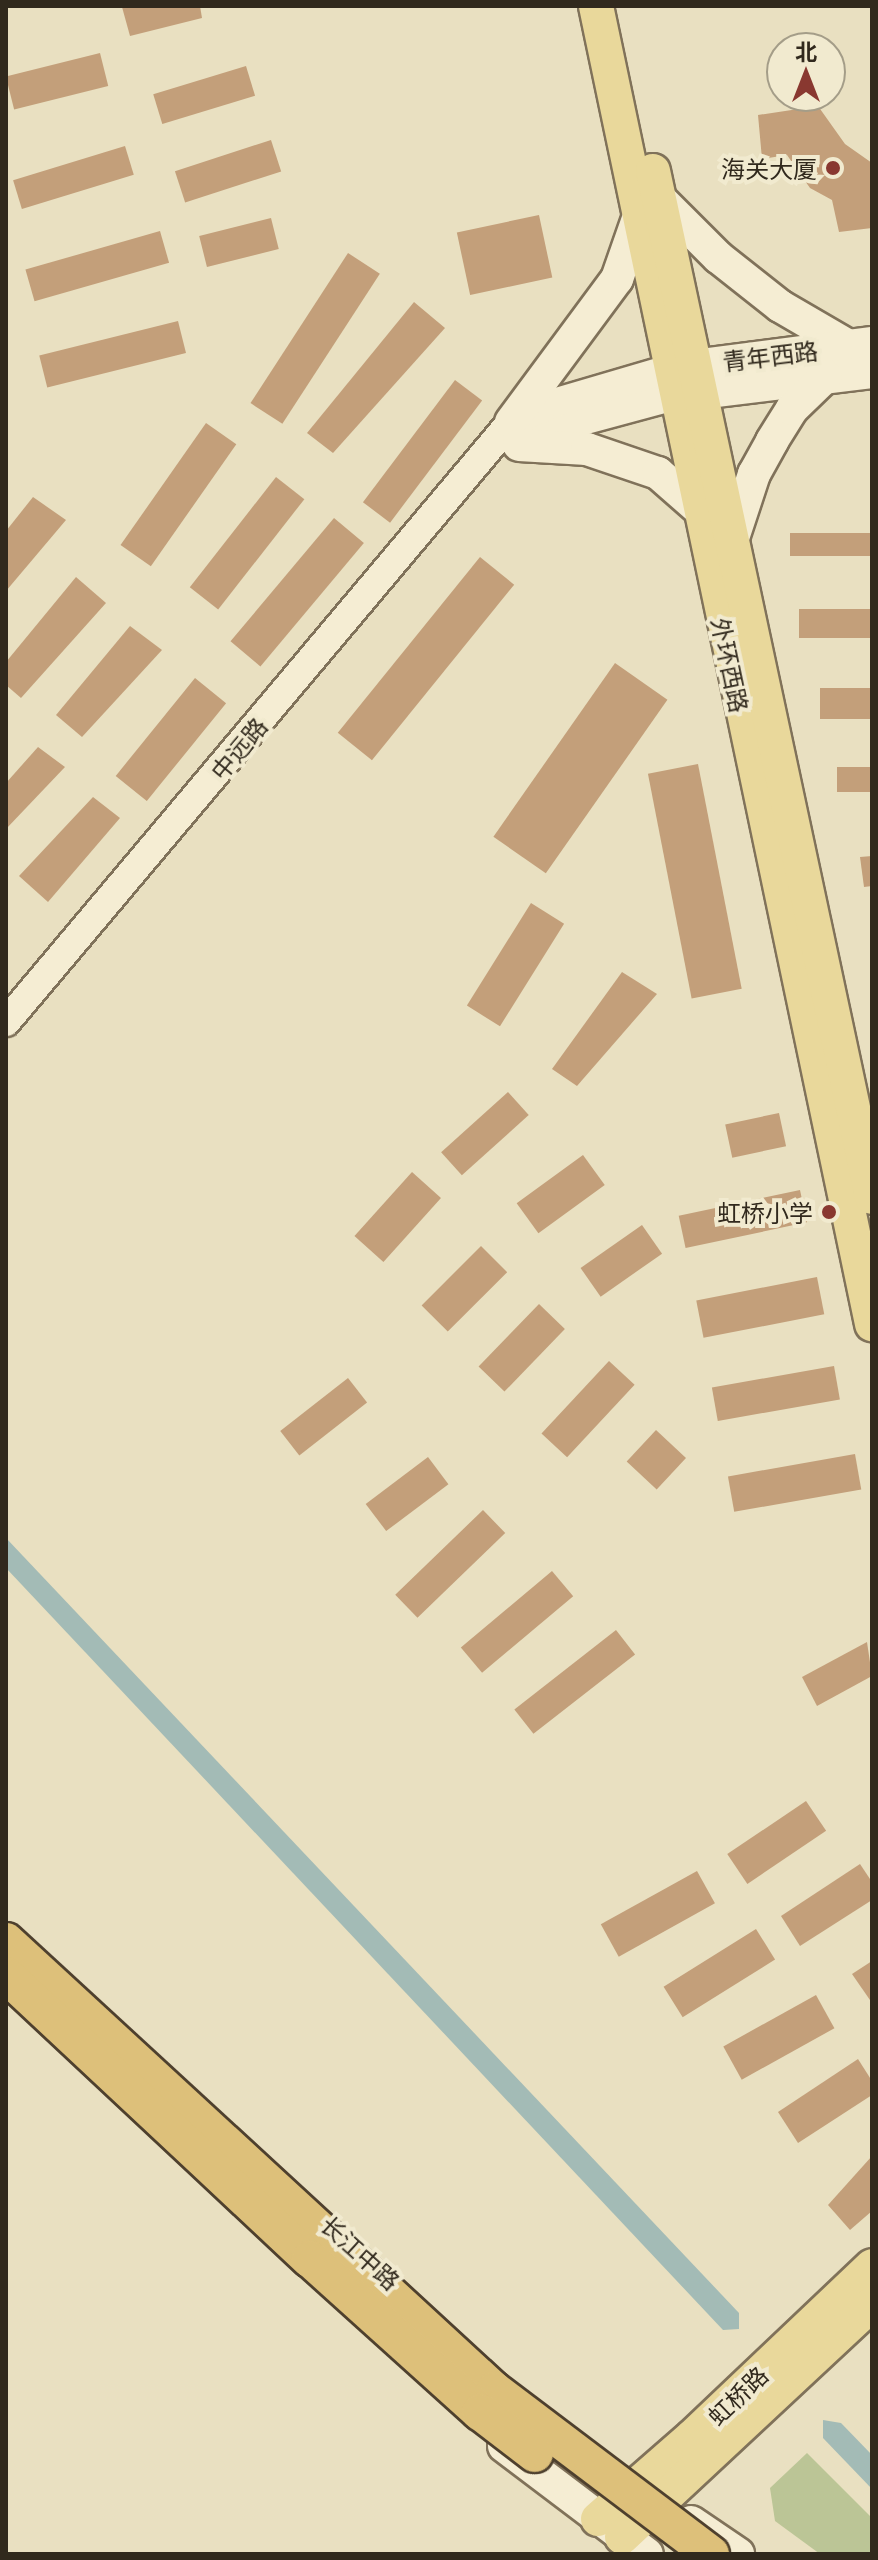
<!DOCTYPE html>
<html>
<head>
<meta charset="utf-8">
<style>
  body { margin:0 }
  #map { position:relative; width:878px; height:2560px; overflow:hidden; background:#e9e0c1; font-family:Georgia,"Noto Sans SC",serif }
  div>[style] { position:absolute }
  .green>* { inset:0; background:#bbc596 }
  .water>* { inset:0; background:#a3bbb6 }
  .building>* { inset:0; background:#c39f7a; transform-origin:0 0 }
  .roads { filter:drop-shadow(2px 0 #80725a) drop-shadow(-2px 0 #80725a) drop-shadow(0 2px #80725a) drop-shadow(0 -2px #80725a) }
  .tertiary>* { height:28px; margin:-14px; padding:0 14px; transform-origin:14px; border-radius:14px; background:#f5edd3 }
  .secondary>* { height:32px; margin:-16px; padding:0 16px; transform-origin:16px; border-radius:16px; background:#f5edd3 }
  .primary>* { height:34px; margin:-17px; padding:0 17px; transform-origin:17px; border-radius:17px; background:#e9d89b }
  .bridges { filter:drop-shadow(2px 0 #4e402e) drop-shadow(-2px 0 #4e402e) drop-shadow(0 2px #4e402e) drop-shadow(0 -2px #4e402e) }
  .trunk-bridge>* { height:36px; margin:-18px; padding:0 18px; transform-origin:18px; border-radius:18px; background:#ddc07a }
  .dots>* { width:22px; height:22px; translate:-50% -50%; box-sizing:border-box; border:4px solid #f1eacf; border-radius:50% }
  span { translate:-50% -50%; white-space:nowrap; text-align:center; line-height:1.15; -webkit-text-stroke:8px #f1eacf; paint-order:stroke }
  .poi-label { font-size:24px; color:#31291d }
  .right { translate:-100% -50%; text-align:right }
  .street-label { font-size:24px; color:#31291d }
  .frame { position:absolute; inset:0; border:8px solid #31291d; pointer-events:none }
  .north { position:absolute; left:766px; top:32px; width:80px; height:80px; box-sizing:border-box; background:#f1eacf; border:2px solid #a49d88; border-radius:50%; rotate:0deg; font-size:22px; font-weight:700; line-height:32px; text-align:center; color:#31291d }
  .north::after { content:''; display:block; margin:auto; width:28px; height:36px; background:#893830; clip-path:polygon(50% 0,100% 100%,50% 72%,0 100%) }
</style>
</head>
<body>
<div id="map">
  <div class="green">
    <i style="clip-path:polygon(807px 2453px,872px 2518px,872px 2554px,820px 2554px,775px 2521px,770px 2488px)"></i>
  </div>
  <div class="water">
    <i style="clip-path:polygon(6px 1538px,739px 2313px,739px 2329px,723px 2330px,6px 1568px)"></i>
    <i style="clip-path:polygon(823px 2420px,841px 2423px,872px 2455px,872px 2489px,823px 2438px)"></i>
  </div>
  <div class="building">
    <i style="clip-path:polygon(200px 6px,202px 18px,130px 36px,122px 7px)"></i>
    <i style="left:100px;top:53px;width:34px;height:97px;rotate:76deg"></i>
    <i style="left:246px;top:66px;width:31px;height:97px;rotate:73deg"></i>
    <i style="clip-path:polygon(818px 106px,845px 144px,872px 163px,872px 228px,839px 232px,832px 200px,810px 188px,787px 155px,762px 159px,758px 115px)"></i>
    <i style="left:271px;top:140px;width:33px;height:101px;rotate:72deg"></i>
    <i style="left:125px;top:146px;width:30px;height:117px;rotate:73deg"></i>
    <i style="left:539px;top:215px;width:64px;height:84px;rotate:78deg"></i>
    <i style="left:271px;top:218px;width:32px;height:74px;rotate:76deg"></i>
    <i style="left:160px;top:231px;width:33px;height:140px;rotate:74deg"></i>
    <i style="left:348px;top:253px;width:38px;height:179px;rotate:33deg"></i>
    <i style="clip-path:polygon(414px 302px,445px 328px,333px 453px,307px 433px)"></i>
    <i style="left:178px;top:321px;width:33px;height:143px;rotate:76deg"></i>
    <i style="left:455px;top:380px;width:34px;height:153px;rotate:37deg"></i>
    <i style="left:206px;top:423px;width:37px;height:149px;rotate:35deg"></i>
    <i style="left:276px;top:477px;width:36px;height:140px;rotate:38deg"></i>
    <i style="clip-path:polygon(33px 497px,66px 520px,6px 591px,6px 531px)"></i>
    <i style="left:334px;top:518px;width:39px;height:161px;rotate:40deg"></i>
    <i style="left:872px;top:533px;width:23px;height:82px;rotate:90deg"></i>
    <i style="left:480px;top:557px;width:44px;height:226px;rotate:39deg"></i>
    <i style="clip-path:polygon(76px 577px,106px 603px,21px 698px,6px 685px,6px 662px)"></i>
    <i style="left:872px;top:609px;width:29px;height:73px;rotate:90deg"></i>
    <i style="clip-path:polygon(130px 626px,162px 650px,82px 737px,56px 715px)"></i>
    <i style="left:615px;top:663px;width:64px;height:212px;rotate:35deg"></i>
    <i style="left:195px;top:678px;width:40px;height:126px;rotate:39deg"></i>
    <i style="left:872px;top:688px;width:31px;height:52px;rotate:90deg"></i>
    <i style="clip-path:polygon(38px 747px,65px 767px,6px 829px,6px 783px)"></i>
    <i style="left:698px;top:764px;width:229px;height:51px;rotate:79deg"></i>
    <i style="left:872px;top:767px;width:25px;height:35px;rotate:90deg"></i>
    <i style="clip-path:polygon(93px 797px,120px 818px,48px 902px,19px 876px)"></i>
    <i style="clip-path:polygon(872px 856px,872px 886px,864px 887px,860px 857px)"></i>
    <i style="left:531px;top:903px;width:39px;height:121px;rotate:32deg"></i>
    <i style="clip-path:polygon(622px 972px,657px 994px,577px 1086px,552px 1069px)"></i>
    <i style="left:508px;top:1092px;width:31px;height:90px;rotate:48deg"></i>
    <i style="left:779px;top:1113px;width:34px;height:55px;rotate:78deg"></i>
    <i style="left:583px;top:1155px;width:37px;height:82px;rotate:54deg"></i>
    <i style="left:412px;top:1172px;width:39px;height:86px;rotate:42deg"></i>
    <i style="left:800px;top:1190px;width:33px;height:124px;rotate:78deg"></i>
    <i style="left:642px;top:1225px;width:35px;height:75px;rotate:55deg"></i>
    <i style="left:481px;top:1246px;width:37px;height:84px;rotate:45deg"></i>
    <i style="left:817px;top:1277px;width:38px;height:123px;rotate:79deg"></i>
    <i style="left:539px;top:1304px;width:36px;height:87px;rotate:44deg"></i>
    <i style="left:609px;top:1361px;width:35px;height:99px;rotate:43deg"></i>
    <i style="left:834px;top:1366px;width:34px;height:124px;rotate:80deg"></i>
    <i style="left:348px;top:1378px;width:31px;height:86px;rotate:52deg"></i>
    <i style="left:656px;top:1430px;width:41px;height:43px;rotate:43deg"></i>
    <i style="left:855px;top:1454px;width:36px;height:129px;rotate:80deg"></i>
    <i style="left:428px;top:1457px;width:34px;height:78px;rotate:53deg"></i>
    <i style="left:483px;top:1510px;width:32px;height:122px;rotate:46deg"></i>
    <i style="left:552px;top:1571px;width:33px;height:119px;rotate:50deg"></i>
    <i style="left:616px;top:1630px;width:31px;height:129px;rotate:52deg"></i>
    <i style="clip-path:polygon(867px 1642px,872px 1676px,817px 1706px,802px 1677px)"></i>
    <i style="left:806px;top:1801px;width:36px;height:95px;rotate:56deg"></i>
    <i style="clip-path:polygon(860px 1864px,872px 1882px,872px 1900px,800px 1946px,781px 1916px)"></i>
    <i style="left:697px;top:1871px;width:37px;height:110px;rotate:61deg"></i>
    <i style="left:756px;top:1929px;width:36px;height:109px;rotate:58deg"></i>
    <i style="clip-path:polygon(872px 1961px,872px 2003px,852px 1974px)"></i>
    <i style="left:816px;top:1995px;width:38px;height:106px;rotate:61deg"></i>
    <i style="clip-path:polygon(858px 2059px,872px 2081px,872px 2095px,798px 2143px,778px 2112px)"></i>
    <i style="clip-path:polygon(872px 2156px,872px 2211px,850px 2230px,828px 2205px)"></i>
  </div>
  <div class="roads">
    <div class="tertiary">
      <i style="left:519px;top:445px;width:45px;rotate:-23.7deg"></i>
      <i style="left:560px;top:427px;width:119px;rotate:-15.1deg"></i>
      <i style="left:6px;top:1022px;width:784px;rotate:-49.91deg"></i>
      <i style="left:511px;top:422px;width:50px;rotate:-23.5deg"></i>
      <i style="left:557px;top:402px;width:117px;rotate:-16.4deg"></i>
    </div>
    <div class="secondary">
      <i style="left:658px;top:197px;width:85px;rotate:45deg"></i>
      <i style="left:718px;top:257px;width:79px;rotate:38.3deg"></i>
      <i style="left:780px;top:306px;width:78px;rotate:30.2deg"></i>
      <i style="left:669px;top:369px;width:205px;rotate:-7.3deg"></i>
      <i style="left:675px;top:396px;width:198px;rotate:-6.9deg"></i>
      <i style="left:511px;top:422px;width:178px;rotate:-53.5deg"></i>
      <i style="left:617px;top:279px;width:67px;rotate:-70.8deg"></i>
      <i style="left:519px;top:445px;width:68px;rotate:3.4deg"></i>
      <i style="left:587px;top:449px;width:75px;rotate:18.7deg"></i>
      <i style="left:658px;top:473px;width:55px;rotate:41.3deg"></i>
      <i style="left:732px;top:541px;width:71px;rotate:-71.8deg"></i>
      <i style="left:754px;top:474px;width:38px;rotate:-61deg"></i>
      <i style="left:772px;top:441px;width:38px;rotate:-58deg"></i>
      <i style="left:792px;top:409px;width:47px;rotate:-44.1deg"></i>
      <i style="left:504px;top:2446px;width:179px;rotate:37.1deg"></i>
      <i style="left:691px;top:2522px;width:57px;rotate:34.2deg"></i>
    </div>
    <div class="primary">
      <i style="left:596px;top:6px;width:1347px;rotate:78.17deg"></i>
      <i style="left:653px;top:171px;width:1049px;rotate:77.95deg"></i>
      <i style="left:598px;top:2519px;width:125px;rotate:-41.1deg"></i>
      <i style="left:692px;top:2437px;width:248px;rotate:-43.5deg"></i>
      <i style="left:622px;top:2537px;width:342px;rotate:-43deg"></i>
    </div>
  </div>
  <div class="bridges">
    <div class="trunk-bridge">
      <i style="left:6px;top:1941px;width:663px;rotate:42.62deg"></i>
      <i style="left:494px;top:2390px;width:272px;rotate:37.1deg"></i>
      <i style="left:6px;top:1975px;width:416px;rotate:43.1deg"></i>
      <i style="left:310px;top:2259px;width:229px;rotate:42deg"></i>
      <i style="left:480px;top:2412px;width:69px;rotate:37.4deg"></i>
    </div>
  </div>
  <div class="dots">
    <i style="left:833px;top:168px;background:#893830"></i>
    <i style="left:829px;top:1212px;background:#893830"></i>
  </div>
  <div class="poi-label">
    <span class="right" style="left:817px;top:168px">海关大厦</span>
    <span class="right" style="left:813px;top:1212px">虹桥小学</span>
  </div>
  <div class="street-label">
    <span style="left:770px;top:355px;rotate:-7deg">青年西路</span>
    <span style="left:731px;top:665px;rotate:78deg">外环西路</span>
    <span style="left:238px;top:748px;rotate:-50deg">中远路</span>
    <span style="left:361px;top:2252px;rotate:42deg">长江中路</span>
    <span style="left:737px;top:2395px;rotate:-44deg">虹桥路</span>
  </div>
  <div class="frame"></div>
  <div class="north">北</div>
</div>
</body>
</html>
